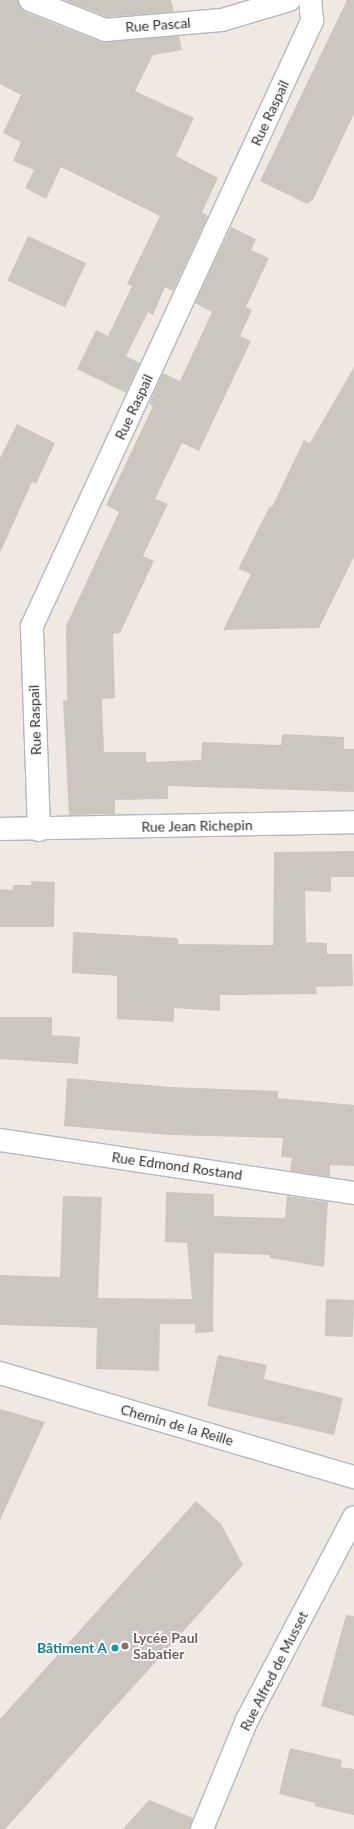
<!DOCTYPE html>
<html>
<head>
<meta charset="utf-8">
<style>
  body { margin:0 }
  #map { position:relative; width:354px; height:1829px; overflow:hidden; background:#efe9e1; font-family:Lato,sans-serif }
  div>[style] { position:absolute }
  .building>* { inset:0; background:#cbc7bf; transform-origin:0 0 }
  .roads { filter:drop-shadow(1px 0 #b4b7c1) drop-shadow(-1px 0 #b4b7c1) drop-shadow(0 1px #b4b7c1) drop-shadow(0 -1px #b4b7c1) }
  .street>* { height:22px; margin:-11px; padding:0 11px; transform-origin:11px; border-radius:11px; background:#fff }
  .secondary>* { height:22px; margin:-11px; padding:0 11px; transform-origin:11px; border-radius:11px; background:#fff }
  .dots>* { width:11px; height:11px; translate:-50% -50%; box-sizing:border-box; border:2px solid #fff; border-radius:50% }
  span { translate:-50% -50%; white-space:nowrap; text-align:center; line-height:1.15; -webkit-text-stroke:3.5px #fff; paint-order:stroke }
  .street-label { font-size:14px; color:#2e2e2e }
  .education-label { font-size:14px; color:#785e54; font-weight:700 }
  .left { translate:0 -50%; text-align:left }
  .culture-label { font-size:14px; color:#0d838f; font-weight:700 }
  .right { translate:-100% -50%; text-align:right }
</style>
</head>
<body>
<div id="map">
  <div class="building">
    <i style="clip-path:polygon(0 0,18px 0,20px 7px,25px 12px,101px 42px,179px 36px,182px 50px,153px 55px,135px 91px,194px 118px,176px 156px,218px 178px,202px 212px,208px 216px,173px 291px,165px 287px,153px 315px,148px 312px,126px 356px,140px 363px,126px 393px,77px 369px,96px 330px,108px 336px,132px 286px,127px 284px,160px 216px,61px 167px,46px 199px,25px 188px,34px 170px,13px 161px,21px 142px,3px 133px,21px 95px,0 84px)"></i>
    <i style="clip-path:polygon(64px 0,171px 0,174px 12px,107px 17px)"></i>
    <i style="clip-path:polygon(347px 0,354px 0,354px 114px,313px 200px,307px 204px,260px 181px)"></i>
    <i style="clip-path:polygon(231px 227px,256px 239px,251px 250px,269px 258px,246px 307px,252px 310px,240px 336px,251px 341px,199px 451px,182px 443px,155px 499px,168px 504px,143px 556px,154px 561px,120px 633px,113px 634px,115px 698px,102px 699px,104px 752px,146px 752px,146px 762px,201px 760px,202px 742px,281px 745px,282px 734px,344px 737px,344px 749px,354px 749px,354px 792px,168px 786px,168px 799px,115px 800px,115px 814px,69px 815px,63px 700px,67px 701px,66px 626px,119px 512px,106px 505px,153px 406px,149px 404px,163px 373px,180px 381px,212px 312px,195px 303px)"></i>
    <i style="left:28px;top:236px;width:64px;height:49px;rotate:25deg"></i>
    <i style="clip-path:polygon(354px 367px,354px 557px,319px 628px,223px 630px,251px 574px,238px 569px,256px 533px,270px 506px,272px 507px,304px 440px,310px 443px)"></i>
    <i style="clip-path:polygon(17px 424px,55px 443px,36px 484px,32px 482px,0 553px,0 458px)"></i>
    <i style="clip-path:polygon(354px 851px,354px 877px,331px 877px,331px 892px,305px 891px,306px 942px,327px 943px,327px 954px,352px 954px,353px 986px,316px 987px,317px 994px,220px 995px,220px 1011px,174px 1008px,174px 1022px,117px 1019px,117px 976px,72px 973px,73px 932px,178px 938px,178px 944px,273px 945px,274px 852px)"></i>
    <i style="clip-path:polygon(31px 881px,55px 882px,54px 927px,0 927px,0 889px,13px 890px,13px 885px,31px 885px)"></i>
    <i style="clip-path:polygon(0 1017px,52px 1017px,52px 1035px,80px 1037px,78px 1064px,0 1059px)"></i>
    <i style="clip-path:polygon(67px 1078px,170px 1087px,278px 1091px,278px 1098px,354px 1105px,354px 1166px,330px 1165px,330px 1177px,290px 1171px,292px 1158px,281px 1157px,283px 1138px,168px 1135px,64px 1126px)"></i>
    <i style="clip-path:polygon(166px 1192px,214px 1194px,214px 1216px,285px 1218px,287px 1196px,328px 1202px,324px 1267px,270px 1258px,270px 1255px,214px 1253px,213px 1332px,195px 1333px,195px 1324px,160px 1324px,159px 1371px,96px 1369px,97px 1328px,0 1325px,0 1275px,60px 1277px,63px 1196px,102px 1197px,98px 1298px,192px 1299px,187px 1243px,165px 1242px)"></i>
    <i style="left:326px;top:1299px;width:28px;height:37px;rotate:2deg"></i>
    <i style="clip-path:polygon(218px 1355px,267px 1365px,264px 1379px,343px 1398px,334px 1435px,207px 1406px)"></i>
    <i style="clip-path:polygon(0 1409px,45px 1422px,0 1520px)"></i>
    <i style="clip-path:polygon(196px 1501px,221px 1524px,243px 1565px,5px 1829px,0 1829px,0 1719px)"></i>
    <i style="clip-path:polygon(346px 1615px,354px 1616px,354px 1716px,321px 1706px)"></i>
    <i style="clip-path:polygon(290px 1748px,342px 1760px,341px 1767px,354px 1769px,354px 1815px,315px 1806px,315px 1803px,279px 1794px)"></i>
    <i style="clip-path:polygon(149px 1800px,193px 1818px,190px 1829px,123px 1829px)"></i>
  </div>
  <div class="roads">
    <div class="street">
      <i style="left:0;top:829px;width:354px;rotate:-1.1deg"></i>
      <i style="left:39px;top:830px;width:204px;rotate:-92deg"></i>
      <i style="left:32px;top:626px;width:667px;rotate:-65.16deg"></i>
      <i style="left:312px;top:21px;width:21px;rotate:-95deg"></i>
      <i style="left:0;top:1140px;width:358px;rotate:8.5deg"></i>
      <i style="left:0;top:1373px;width:369px;rotate:16.4deg"></i>
    </div>
    <div class="secondary">
      <i style="left:30px;top:0;width:81px;rotate:21.8deg"></i>
      <i style="left:105px;top:30px;width:117px;rotate:-4.9deg"></i>
      <i style="left:222px;top:20px;width:70px;rotate:-16.6deg"></i>
      <i style="left:202px;top:1829px;width:118px;rotate:-67.6deg"></i>
      <i style="left:247px;top:1720px;width:229px;rotate:-62.2deg"></i>
    </div>
  </div>
  <div class="dots">
    <i style="left:125px;top:1646px;background:#8d6e63"></i>
    <i style="left:115px;top:1648px;background:#0f9aa8"></i>
  </div>
  <div class="street-label">
    <span style="left:158px;top:25px;rotate:-4deg">Rue Pascal</span>
    <span style="left:270px;top:113px;rotate:-65deg">Rue Raspail</span>
    <span style="left:134px;top:407px;rotate:-65deg">Rue Raspail</span>
    <span style="left:35px;top:720px;rotate:-92deg">Rue Raspail</span>
    <span style="left:197px;top:826px;rotate:-1deg">Rue Jean Richepin</span>
    <span style="left:177px;top:1166px;rotate:8deg">Rue Edmond Rostand</span>
    <span style="left:177px;top:1425px;rotate:16deg">Chemin de la Reille</span>
    <span style="left:274px;top:1671px;rotate:-63deg">Rue Alfred de Musset</span>
  </div>
  <div class="education-label">
    <span class="left" style="left:133px;top:1646px">Lycée Paul<br>Sabatier</span>
  </div>
  <div class="culture-label">
    <span class="right" style="left:107px;top:1648px">Bâtiment A</span>
  </div>
</div>
</body>
</html>
